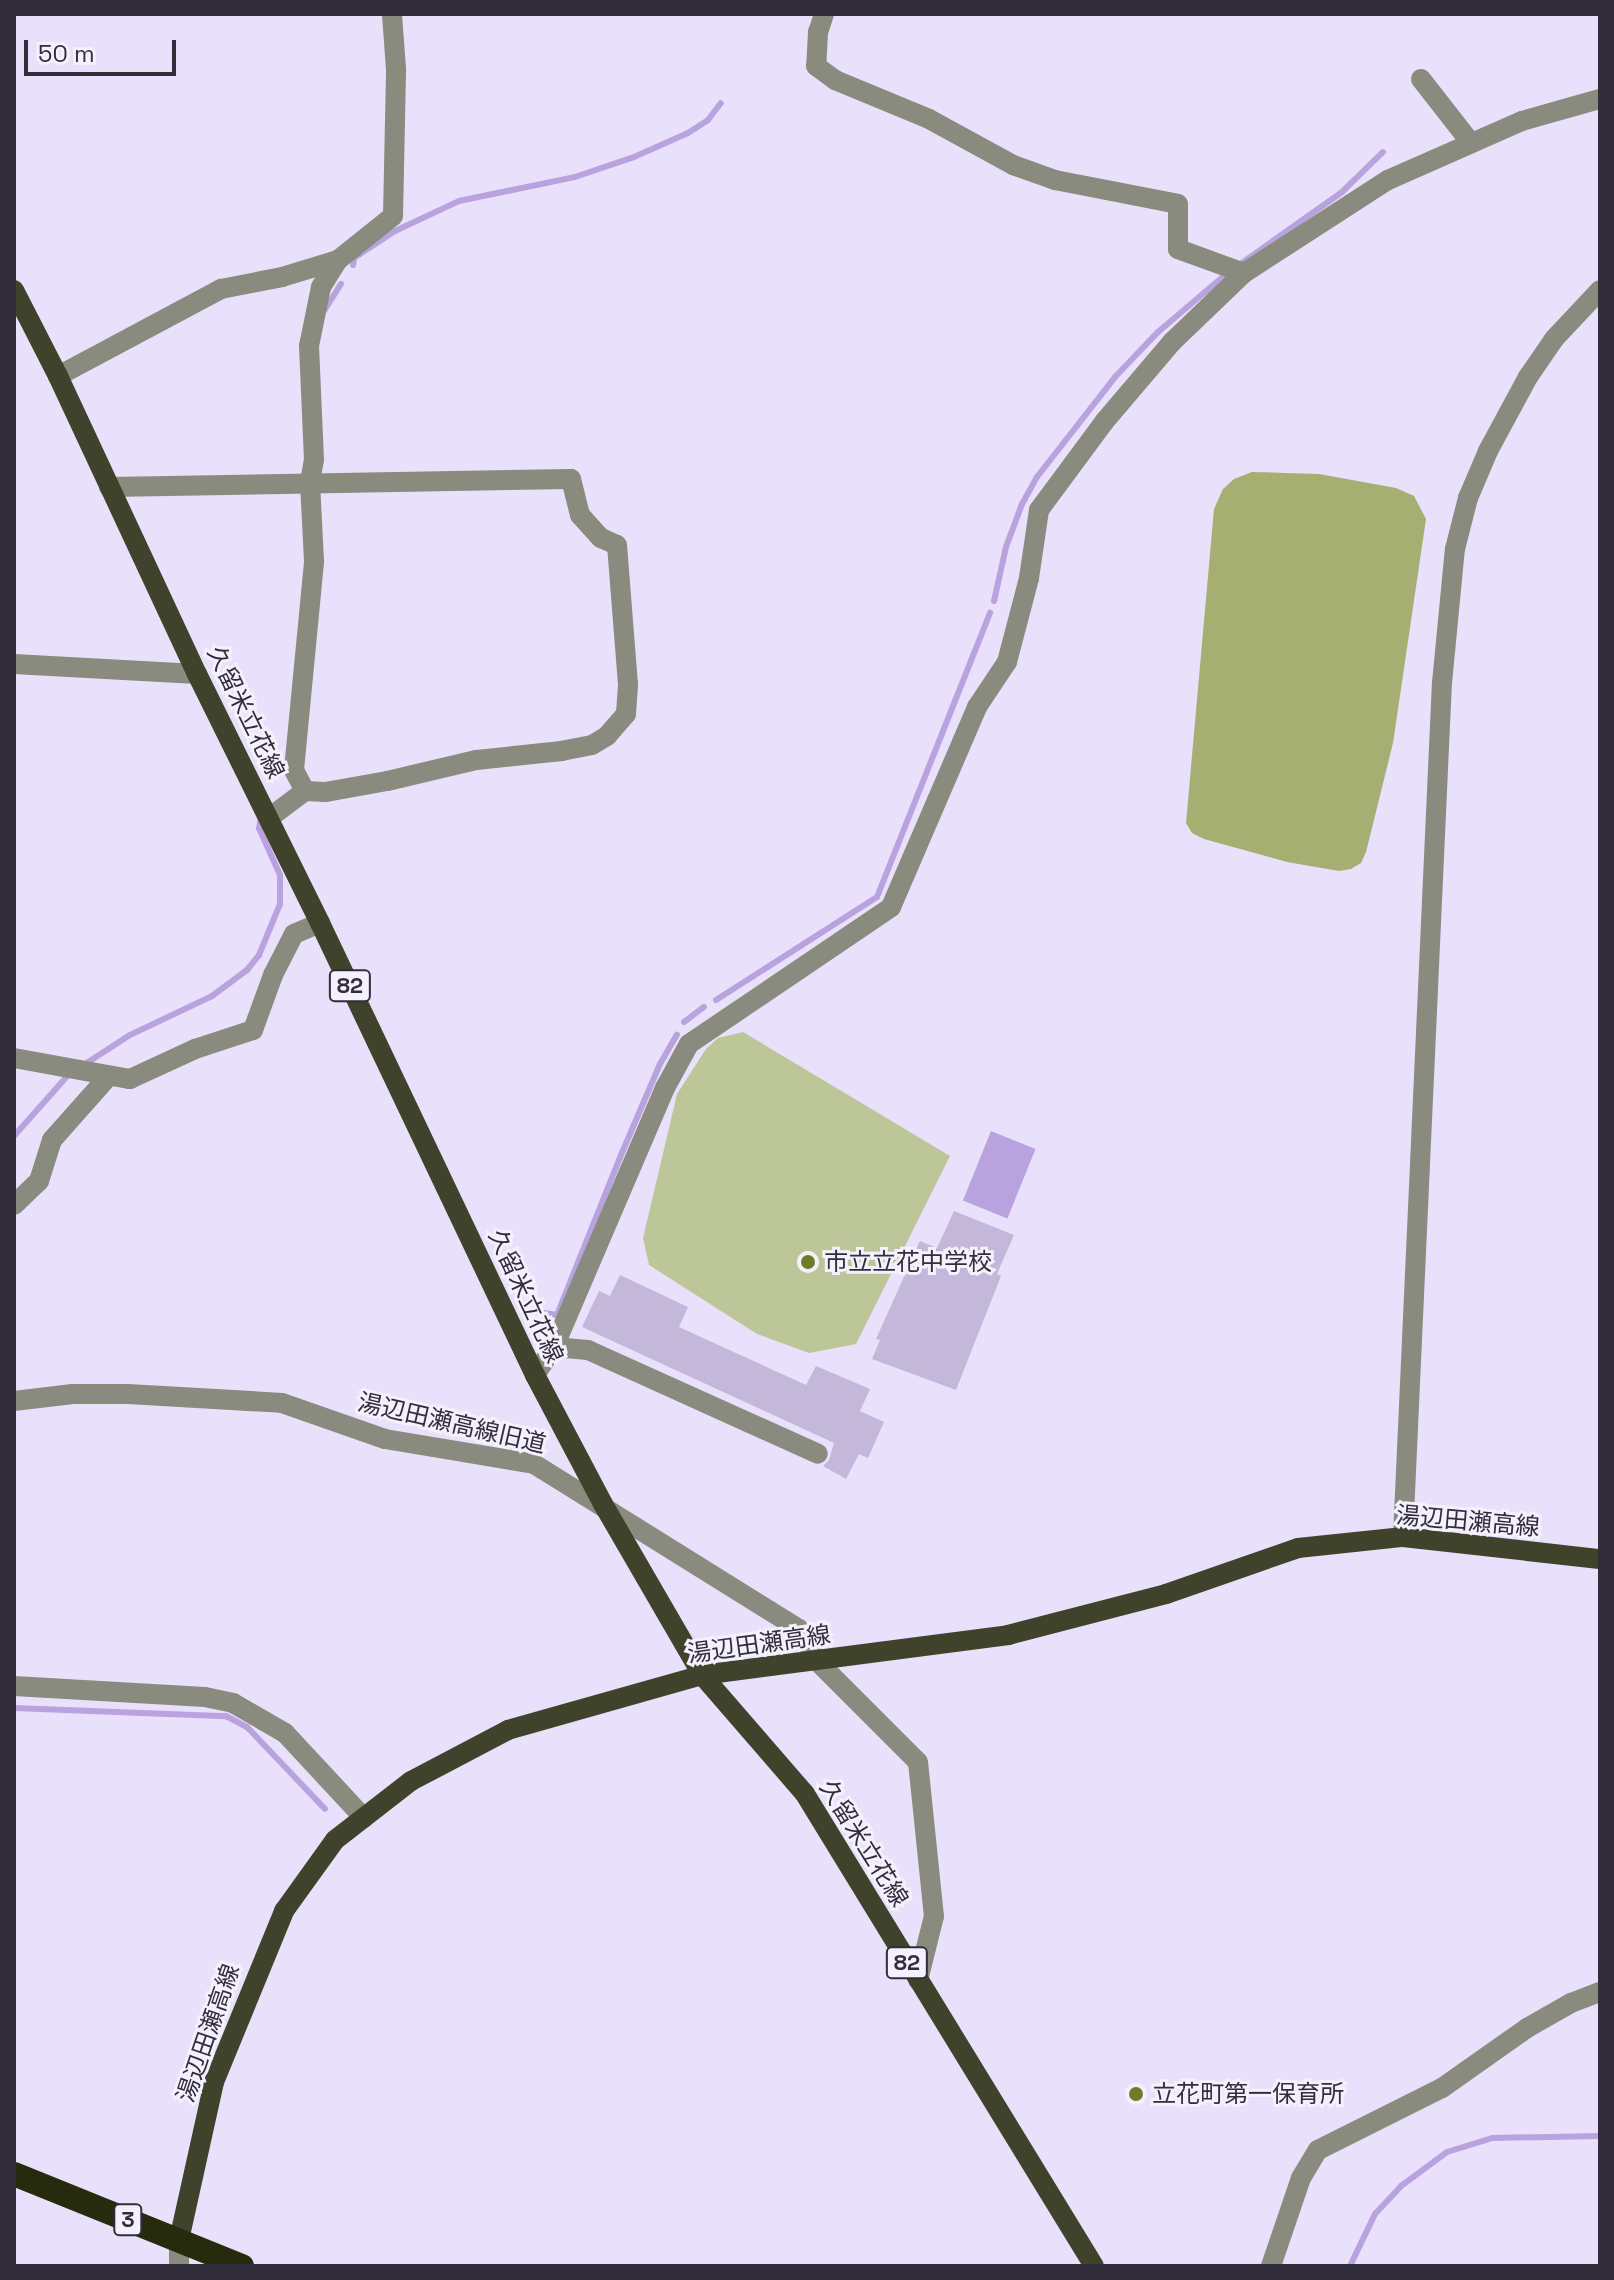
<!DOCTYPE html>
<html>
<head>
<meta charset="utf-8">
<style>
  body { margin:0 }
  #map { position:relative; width:1614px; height:2280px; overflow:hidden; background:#e9e0fb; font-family:"Space Grotesk","Noto Sans JP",sans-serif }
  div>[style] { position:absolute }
  .green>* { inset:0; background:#bdc699 }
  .forest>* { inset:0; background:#a4af71 }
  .water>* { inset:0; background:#b8a3de; transform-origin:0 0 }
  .stream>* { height:6px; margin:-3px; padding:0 3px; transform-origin:3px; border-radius:3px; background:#b8a3de }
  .building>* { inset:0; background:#c3b8d9 }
  .minor>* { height:20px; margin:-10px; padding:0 10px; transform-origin:10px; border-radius:10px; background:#888b7d }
  .major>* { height:20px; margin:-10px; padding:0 10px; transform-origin:10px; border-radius:10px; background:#3f432b }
  .highway>* { height:24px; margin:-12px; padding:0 12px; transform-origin:12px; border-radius:12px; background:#262b0e }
  .dots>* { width:22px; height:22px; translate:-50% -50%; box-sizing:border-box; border:4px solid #f4f0fd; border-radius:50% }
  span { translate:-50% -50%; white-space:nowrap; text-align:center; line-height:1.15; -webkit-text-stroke:6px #f4f0fd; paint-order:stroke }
  .shield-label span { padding:2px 6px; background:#f4f0fd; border:2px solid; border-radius:6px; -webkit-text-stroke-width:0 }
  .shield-label { font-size:22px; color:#312d3a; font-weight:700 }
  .street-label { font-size:24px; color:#312d3a }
  .poi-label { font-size:24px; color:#312d3a }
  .left { translate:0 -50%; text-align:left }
  .frame { position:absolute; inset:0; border:16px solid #312d3a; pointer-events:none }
  .scale { position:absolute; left:24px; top:40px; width:152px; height:36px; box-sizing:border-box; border:4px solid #312d3a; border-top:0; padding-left:10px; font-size:24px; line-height:28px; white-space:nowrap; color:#312d3a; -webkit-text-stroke:6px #f4f0fd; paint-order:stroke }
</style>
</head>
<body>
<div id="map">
  <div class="green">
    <i style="clip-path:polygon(743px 1032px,950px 1156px,856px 1344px,809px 1353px,757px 1334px,649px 1265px,643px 1238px,677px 1094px,706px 1049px,718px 1038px)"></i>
  </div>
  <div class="forest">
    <i style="clip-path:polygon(1252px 472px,1319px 474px,1396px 488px,1414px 496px,1426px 519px,1393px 743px,1366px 852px,1361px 863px,1351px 869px,1339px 871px,1287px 862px,1204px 839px,1192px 833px,1186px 823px,1214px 509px,1223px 489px,1234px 479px)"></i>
  </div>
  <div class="water">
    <i style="left:991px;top:1131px;width:48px;height:75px;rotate:22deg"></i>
  </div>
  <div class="stream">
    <i style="left:353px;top:265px;width:7px;rotate:-82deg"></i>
    <i style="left:354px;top:258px;width:49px;rotate:-33.4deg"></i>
    <i style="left:395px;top:231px;width:71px;rotate:-25.1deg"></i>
    <i style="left:459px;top:201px;width:118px;rotate:-11.7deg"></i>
    <i style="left:575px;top:177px;width:62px;rotate:-18.7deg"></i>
    <i style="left:634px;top:157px;width:59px;rotate:-24deg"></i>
    <i style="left:688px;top:133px;width:24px;rotate:-33deg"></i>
    <i style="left:708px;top:120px;width:21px;rotate:-53deg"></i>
    <i style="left:1239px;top:265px;width:126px;rotate:-35.3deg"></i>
    <i style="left:1342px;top:192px;width:57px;rotate:-44.3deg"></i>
    <i style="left:324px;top:311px;width:32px;rotate:-58deg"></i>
    <i style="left:994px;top:601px;width:55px;rotate:-77.5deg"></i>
    <i style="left:1006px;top:547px;width:46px;rotate:-69.6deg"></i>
    <i style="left:1022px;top:504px;width:31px;rotate:-61deg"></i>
    <i style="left:1037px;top:477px;width:127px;rotate:-52deg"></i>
    <i style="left:1115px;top:377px;width:62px;rotate:-46.3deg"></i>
    <i style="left:1158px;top:332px;width:88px;rotate:-40.4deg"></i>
    <i style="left:276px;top:774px;width:9px;rotate:-63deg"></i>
    <i style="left:716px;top:1000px;width:191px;rotate:-32.6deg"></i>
    <i style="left:877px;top:897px;width:306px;rotate:-68.3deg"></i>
    <i style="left:684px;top:1022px;width:25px;rotate:-37deg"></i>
    <i style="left:82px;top:1066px;width:57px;rotate:-32.9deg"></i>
    <i style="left:130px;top:1035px;width:91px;rotate:-25.4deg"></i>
    <i style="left:212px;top:996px;width:44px;rotate:-36.6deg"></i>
    <i style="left:247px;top:970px;width:19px;rotate:-51deg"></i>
    <i style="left:259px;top:955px;width:55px;rotate:-67.6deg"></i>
    <i style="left:280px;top:904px;width:29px;rotate:-90deg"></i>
    <i style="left:280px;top:875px;width:51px;rotate:-114.1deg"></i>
    <i style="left:259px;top:828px;width:10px;rotate:-79deg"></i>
    <i style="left:14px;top:1136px;width:83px;rotate:-48.4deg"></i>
    <i style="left:538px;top:1312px;width:19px;rotate:9deg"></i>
    <i style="left:557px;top:1315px;width:172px;rotate:-68.2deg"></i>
    <i style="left:621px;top:1155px;width:99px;rotate:-66.8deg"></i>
    <i style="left:660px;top:1064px;width:34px;rotate:-60deg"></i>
    <i style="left:14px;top:1708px;width:212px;rotate:2.2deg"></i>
    <i style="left:226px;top:1716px;width:24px;rotate:28deg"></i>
    <i style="left:247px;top:1727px;width:113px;rotate:46.4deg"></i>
    <i style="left:1350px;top:2266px;width:58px;rotate:-64.3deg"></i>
    <i style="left:1375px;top:2214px;width:38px;rotate:-47deg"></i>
    <i style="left:1401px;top:2186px;width:57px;rotate:-36.5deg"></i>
    <i style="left:1447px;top:2152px;width:47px;rotate:-17.3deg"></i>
    <i style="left:1492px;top:2138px;width:108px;rotate:-1.1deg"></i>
  </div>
  <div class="building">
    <i style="clip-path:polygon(954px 1211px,1014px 1235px,997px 1274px,1001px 1276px,956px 1390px,872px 1359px,880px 1340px,876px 1339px,920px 1241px,937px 1248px)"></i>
    <i style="clip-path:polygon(620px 1275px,688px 1307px,679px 1327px,806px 1385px,816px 1366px,870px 1389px,860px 1411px,884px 1422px,868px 1458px,859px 1454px,846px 1479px,823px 1466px,829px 1460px,834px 1443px,582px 1327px,599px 1291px,610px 1296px)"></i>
  </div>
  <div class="minor">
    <i style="left:824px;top:14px;width:19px;rotate:108deg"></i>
    <i style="left:818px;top:32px;width:34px;rotate:93deg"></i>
    <i style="left:816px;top:66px;width:24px;rotate:36deg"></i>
    <i style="left:835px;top:80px;width:102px;rotate:22.5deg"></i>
    <i style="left:929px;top:119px;width:96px;rotate:28.7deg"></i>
    <i style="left:1013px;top:165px;width:45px;rotate:19.7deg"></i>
    <i style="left:1055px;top:180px;width:125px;rotate:11deg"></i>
    <i style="left:1178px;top:204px;width:45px;rotate:90deg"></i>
    <i style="left:1178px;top:249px;width:70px;rotate:20deg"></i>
    <i style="left:1421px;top:79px;width:81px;rotate:52deg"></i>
    <i style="left:58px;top:376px;width:185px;rotate:-28.1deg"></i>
    <i style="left:221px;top:289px;width:62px;rotate:-11.1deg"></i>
    <i style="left:282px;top:277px;width:59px;rotate:-16.9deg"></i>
    <i style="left:338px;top:260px;width:70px;rotate:-38.7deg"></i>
    <i style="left:393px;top:216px;width:147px;rotate:-88.8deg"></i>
    <i style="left:396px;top:69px;width:55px;rotate:-94.2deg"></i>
    <i style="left:109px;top:487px;width:462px;rotate:-1deg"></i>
    <i style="left:571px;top:479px;width:37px;rotate:76deg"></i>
    <i style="left:580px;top:515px;width:31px;rotate:48deg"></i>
    <i style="left:601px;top:538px;width:17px;rotate:24deg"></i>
    <i style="left:617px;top:545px;width:140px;rotate:85.5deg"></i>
    <i style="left:628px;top:685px;width:29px;rotate:94deg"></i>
    <i style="left:626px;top:714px;width:29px;rotate:131deg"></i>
    <i style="left:607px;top:736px;width:17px;rotate:149deg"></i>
    <i style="left:592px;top:745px;width:31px;rotate:169deg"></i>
    <i style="left:562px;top:751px;width:86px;rotate:174deg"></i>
    <i style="left:476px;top:760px;width:91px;rotate:166.7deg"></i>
    <i style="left:387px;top:781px;width:63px;rotate:169.9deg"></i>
    <i style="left:325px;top:792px;width:20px;rotate:-177deg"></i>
    <i style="left:14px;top:664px;width:183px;rotate:3.1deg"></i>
    <i style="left:269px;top:818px;width:45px;rotate:-36.9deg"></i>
    <i style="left:305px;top:791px;width:24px;rotate:-118deg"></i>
    <i style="left:294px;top:770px;width:210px;rotate:-84.5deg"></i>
    <i style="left:314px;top:561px;width:79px;rotate:-92.9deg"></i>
    <i style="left:310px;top:482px;width:22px;rotate:-80deg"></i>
    <i style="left:314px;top:460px;width:114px;rotate:-92.5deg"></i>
    <i style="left:309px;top:346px;width:60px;rotate:-78.5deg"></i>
    <i style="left:321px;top:287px;width:32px;rotate:-58deg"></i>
    <i style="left:14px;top:1058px;width:118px;rotate:10.3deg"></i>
    <i style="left:130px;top:1079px;width:72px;rotate:-24.8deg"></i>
    <i style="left:195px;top:1049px;width:61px;rotate:-18.1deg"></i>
    <i style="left:253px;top:1030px;width:59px;rotate:-70deg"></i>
    <i style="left:273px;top:975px;width:46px;rotate:-62.9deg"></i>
    <i style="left:294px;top:934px;width:28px;rotate:-23deg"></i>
    <i style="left:14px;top:1205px;width:35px;rotate:-44deg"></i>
    <i style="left:39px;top:1181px;width:43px;rotate:-72.4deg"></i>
    <i style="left:52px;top:1140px;width:83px;rotate:-48.4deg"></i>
    <i style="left:554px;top:1347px;width:34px;rotate:5deg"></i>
    <i style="left:588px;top:1350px;width:252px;rotate:24.3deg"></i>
    <i style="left:535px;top:1375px;width:34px;rotate:-56deg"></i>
    <i style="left:554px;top:1347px;width:282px;rotate:-66.8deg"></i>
    <i style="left:665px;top:1088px;width:50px;rotate:-61.4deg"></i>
    <i style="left:689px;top:1044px;width:244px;rotate:-34.1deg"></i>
    <i style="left:891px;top:907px;width:218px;rotate:-66.7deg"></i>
    <i style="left:977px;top:707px;width:54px;rotate:-56.3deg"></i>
    <i style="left:1007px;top:662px;width:87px;rotate:-75.3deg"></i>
    <i style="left:1029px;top:578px;width:69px;rotate:-81.6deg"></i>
    <i style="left:1039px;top:510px;width:109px;rotate:-53.5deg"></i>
    <i style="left:1104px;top:422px;width:105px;rotate:-49.6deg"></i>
    <i style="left:1172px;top:342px;width:100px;rotate:-43.8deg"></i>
    <i style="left:1244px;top:273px;width:171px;rotate:-32.9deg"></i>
    <i style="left:1388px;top:180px;width:146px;rotate:-23.8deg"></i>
    <i style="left:1522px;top:121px;width:81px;rotate:-15.8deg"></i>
    <i style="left:14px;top:1401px;width:59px;rotate:-6.8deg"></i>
    <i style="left:73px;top:1394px;width:55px"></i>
    <i style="left:128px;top:1394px;width:154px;rotate:3.3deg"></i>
    <i style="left:282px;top:1403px;width:109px;rotate:19.3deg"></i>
    <i style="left:385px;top:1439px;width:151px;rotate:9.5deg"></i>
    <i style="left:534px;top:1464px;width:312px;rotate:31.9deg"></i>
    <i style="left:799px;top:1629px;width:38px;rotate:60deg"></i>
    <i style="left:818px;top:1662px;width:141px;rotate:45deg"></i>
    <i style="left:918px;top:1762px;width:155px;rotate:84.1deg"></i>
    <i style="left:934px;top:1916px;width:66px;rotate:104deg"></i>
    <i style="left:1403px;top:1537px;width:855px;rotate:-87.39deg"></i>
    <i style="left:1442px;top:683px;width:135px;rotate:-84.5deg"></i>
    <i style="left:1455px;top:549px;width:53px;rotate:-75.7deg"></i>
    <i style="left:1468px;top:498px;width:51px;rotate:-66.9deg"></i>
    <i style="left:1488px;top:451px;width:84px;rotate:-61.6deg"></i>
    <i style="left:1528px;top:377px;width:46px;rotate:-55.6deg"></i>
    <i style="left:1554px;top:339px;width:67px;rotate:-46.8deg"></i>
    <i style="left:14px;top:1686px;width:191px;rotate:3.3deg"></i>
    <i style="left:205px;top:1697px;width:29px;rotate:12deg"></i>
    <i style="left:233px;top:1703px;width:60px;rotate:30deg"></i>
    <i style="left:285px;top:1733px;width:116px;rotate:47.1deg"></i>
    <i style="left:179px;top:2266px;width:26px;rotate:-90deg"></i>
    <i style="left:1271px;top:2266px;width:93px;rotate:-71.2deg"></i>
    <i style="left:1301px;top:2178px;width:33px;rotate:-59deg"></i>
    <i style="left:1318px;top:2150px;width:139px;rotate:-26.6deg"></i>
    <i style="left:1442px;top:2088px;width:104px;rotate:-35.2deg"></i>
    <i style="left:1527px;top:2028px;width:51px;rotate:-29.6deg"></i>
    <i style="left:1571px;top:2003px;width:31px;rotate:-21deg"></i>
  </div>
  <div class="major">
    <i style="left:14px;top:290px;width:97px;rotate:62.9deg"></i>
    <i style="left:58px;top:376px;width:329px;rotate:65deg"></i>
    <i style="left:197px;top:674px;width:278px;rotate:63.7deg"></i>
    <i style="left:320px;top:923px;width:501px;rotate:64.56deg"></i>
    <i style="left:535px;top:1375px;width:146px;rotate:62.2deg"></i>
    <i style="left:603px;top:1504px;width:198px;rotate:59.9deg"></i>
    <i style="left:702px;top:1675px;width:157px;rotate:49.1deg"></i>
    <i style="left:805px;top:1794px;width:553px;rotate:58.52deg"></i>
    <i style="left:179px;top:2240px;width:162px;rotate:-77.5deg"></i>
    <i style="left:214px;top:2082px;width:185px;rotate:-67.7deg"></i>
    <i style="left:284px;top:1911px;width:87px;rotate:-54.3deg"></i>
    <i style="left:335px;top:1840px;width:96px;rotate:-37.8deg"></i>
    <i style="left:411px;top:1781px;width:110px;rotate:-27.7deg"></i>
    <i style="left:508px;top:1730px;width:202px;rotate:-15.8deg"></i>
    <i style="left:702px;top:1675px;width:309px;rotate:-7.4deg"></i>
    <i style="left:1008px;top:1635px;width:163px;rotate:-14.5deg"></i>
    <i style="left:1166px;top:1594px;width:140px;rotate:-19.2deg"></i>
    <i style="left:1298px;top:1548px;width:106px;rotate:-6deg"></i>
    <i style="left:1403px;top:1537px;width:198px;rotate:6.4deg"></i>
  </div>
  <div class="highway">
    <i style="left:14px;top:2174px;width:246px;rotate:22deg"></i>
  </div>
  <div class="dots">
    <i style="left:808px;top:1262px;background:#6f7b27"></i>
    <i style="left:1136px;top:2094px;background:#6f7b27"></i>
  </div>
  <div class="shield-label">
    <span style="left:350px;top:986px">82</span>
    <span style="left:907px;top:1963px">82</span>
    <span style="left:128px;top:2220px">3</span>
  </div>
  <div class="street-label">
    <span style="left:246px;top:712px;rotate:64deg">久留米立花線</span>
    <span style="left:526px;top:1296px;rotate:65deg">久留米立花線</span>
    <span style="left:452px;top:1423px;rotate:13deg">湯辺田瀬高線旧道</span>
    <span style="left:1468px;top:1521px;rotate:5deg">湯辺田瀬高線</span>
    <span style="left:759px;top:1644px;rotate:-8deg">湯辺田瀬高線</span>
    <span style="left:864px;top:1843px;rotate:58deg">久留米立花線</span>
    <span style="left:208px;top:2033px;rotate:-71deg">湯辺田瀬高線</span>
  </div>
  <div class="poi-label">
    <span class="left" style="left:824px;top:1262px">市立立花中学校</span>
    <span class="left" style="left:1152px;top:2094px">立花町第一保育所</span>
  </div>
  <div class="frame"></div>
  <div class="scale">50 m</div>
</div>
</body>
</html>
